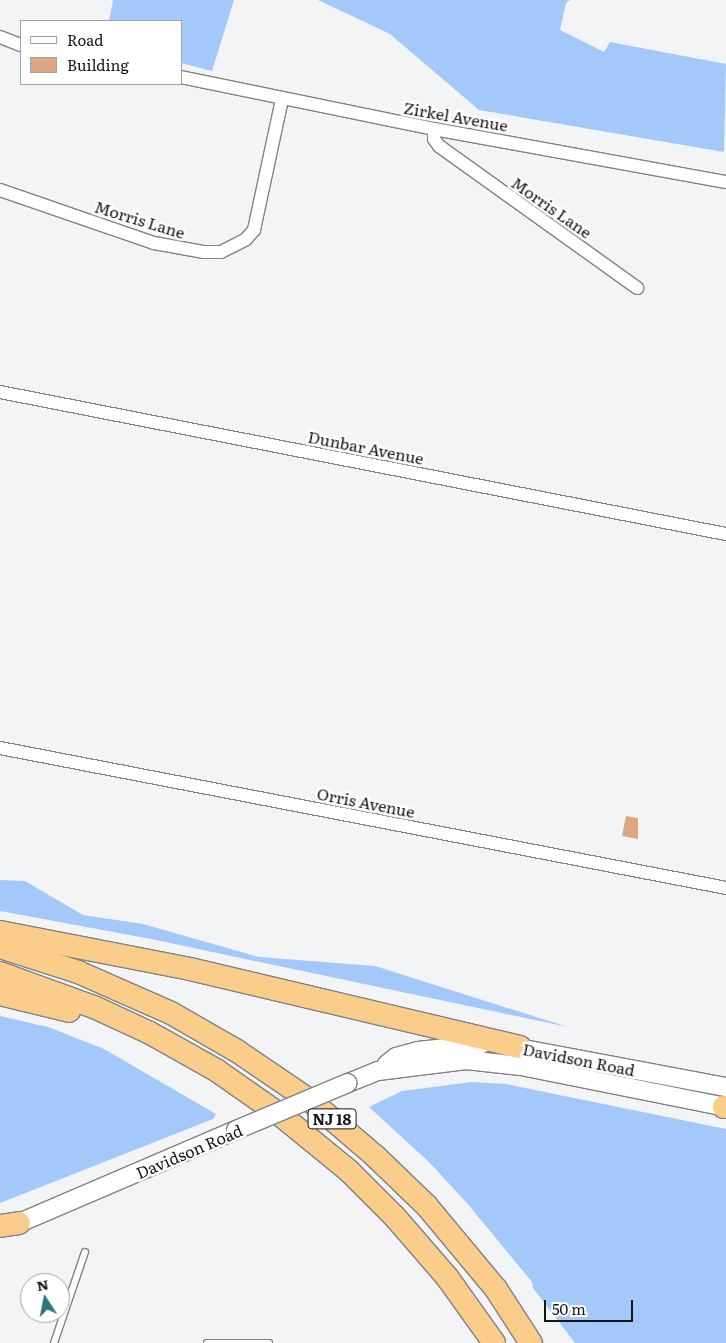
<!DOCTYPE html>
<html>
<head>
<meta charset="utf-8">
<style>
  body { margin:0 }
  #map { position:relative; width:726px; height:1343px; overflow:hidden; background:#f2f4f6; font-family:Literata,serif }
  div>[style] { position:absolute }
  .forest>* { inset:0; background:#a5c8fb }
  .building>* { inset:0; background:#dda682 }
  .roads { filter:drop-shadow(1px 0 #808285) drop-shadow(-1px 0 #808285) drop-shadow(0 1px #808285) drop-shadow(0 -1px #808285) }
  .service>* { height:6px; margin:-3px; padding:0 3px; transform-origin:3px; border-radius:3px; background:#fff }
  .minor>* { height:12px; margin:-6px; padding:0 6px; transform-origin:6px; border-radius:6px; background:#fff }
  .secondary>* { height:18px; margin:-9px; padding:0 9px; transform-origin:9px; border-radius:9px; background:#fff }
  .motorway>* { height:22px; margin:-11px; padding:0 11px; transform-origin:11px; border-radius:11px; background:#facd8b }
  .bridges { filter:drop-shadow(1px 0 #808285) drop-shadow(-1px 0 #808285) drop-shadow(0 1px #808285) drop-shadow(0 -1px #808285) }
  .secondary-bridge>* { height:18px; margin:-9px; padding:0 9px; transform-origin:9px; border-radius:9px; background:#fff }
  span { translate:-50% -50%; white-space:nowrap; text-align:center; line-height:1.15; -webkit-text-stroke:5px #fff; paint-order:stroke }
  .shield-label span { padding:1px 4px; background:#fff; border:1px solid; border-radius:4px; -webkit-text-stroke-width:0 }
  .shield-label { font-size:15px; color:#151617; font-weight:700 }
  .street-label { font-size:16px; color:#151617 }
  .legend { position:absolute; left:20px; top:20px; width:162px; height:65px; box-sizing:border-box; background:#fff; border:1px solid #a1a2a2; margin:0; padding:6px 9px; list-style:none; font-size:15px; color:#151617 }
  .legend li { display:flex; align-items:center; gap:10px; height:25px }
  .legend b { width:25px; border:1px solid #a1a2a2 }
  .north { position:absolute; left:20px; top:1273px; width:50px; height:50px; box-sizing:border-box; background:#fff; border:1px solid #a1a2a2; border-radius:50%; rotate:349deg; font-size:14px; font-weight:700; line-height:20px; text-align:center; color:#151617 }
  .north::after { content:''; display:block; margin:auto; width:18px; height:22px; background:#2c747e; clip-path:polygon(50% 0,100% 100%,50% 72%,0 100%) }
  .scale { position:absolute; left:544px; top:1300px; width:89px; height:22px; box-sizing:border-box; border:2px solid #151617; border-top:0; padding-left:6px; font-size:15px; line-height:18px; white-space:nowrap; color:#151617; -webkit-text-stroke:4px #fff; paint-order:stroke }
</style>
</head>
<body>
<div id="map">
  <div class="forest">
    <i style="clip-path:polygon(113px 0,234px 0,212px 71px,181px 63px,181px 21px,109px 21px)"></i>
    <i style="clip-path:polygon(318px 0,570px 0,566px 3px,560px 30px,604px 52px,610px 42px,726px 64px,724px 152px,479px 110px,390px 34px)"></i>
    <i style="clip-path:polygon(0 880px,25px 881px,83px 915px,143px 924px,259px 957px,375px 966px,568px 1027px,151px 939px,0 911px)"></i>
    <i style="clip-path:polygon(0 1016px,48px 1027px,104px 1049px,216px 1114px,213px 1119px,0 1203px)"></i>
    <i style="clip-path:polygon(472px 1082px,506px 1084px,726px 1129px,726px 1343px,575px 1343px,533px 1288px,532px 1282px,466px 1202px,429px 1162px,369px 1107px,402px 1091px)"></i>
  </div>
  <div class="building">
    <i style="clip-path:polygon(626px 816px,638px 818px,638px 839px,622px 836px)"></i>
  </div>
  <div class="roads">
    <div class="service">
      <i style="left:54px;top:1343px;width:96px;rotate:-71.2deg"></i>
      <i style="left:207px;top:1343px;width:62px"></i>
    </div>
    <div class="minor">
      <i style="left:0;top:37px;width:22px;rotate:21deg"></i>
      <i style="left:181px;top:77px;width:258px;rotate:11.6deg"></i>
      <i style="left:434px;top:129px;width:297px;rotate:10.3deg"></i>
      <i style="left:434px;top:129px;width:10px;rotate:90deg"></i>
      <i style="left:434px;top:139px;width:9px;rotate:54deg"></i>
      <i style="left:439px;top:146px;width:244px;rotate:35.6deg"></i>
      <i style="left:0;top:190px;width:163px;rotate:19deg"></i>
      <i style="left:154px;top:243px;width:51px;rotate:10.2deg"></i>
      <i style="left:204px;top:252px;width:17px"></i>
      <i style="left:221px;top:252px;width:28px;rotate:-27deg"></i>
      <i style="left:246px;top:239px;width:12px;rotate:-48deg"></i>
      <i style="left:254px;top:230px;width:134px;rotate:-77.9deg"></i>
      <i style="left:0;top:392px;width:740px;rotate:11.07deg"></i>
      <i style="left:0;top:748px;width:739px;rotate:10.91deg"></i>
    </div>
    <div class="secondary">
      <i style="left:508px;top:1046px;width:222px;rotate:10.7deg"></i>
      <i style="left:387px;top:1064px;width:11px;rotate:-38deg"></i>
      <i style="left:396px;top:1057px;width:23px;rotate:-15deg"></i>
      <i style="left:418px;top:1051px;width:64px;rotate:-6.2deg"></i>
      <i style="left:348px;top:1083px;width:32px;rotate:-22deg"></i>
      <i style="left:378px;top:1071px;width:89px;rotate:-7.1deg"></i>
      <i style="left:466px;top:1060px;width:55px;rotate:6.2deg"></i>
      <i style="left:521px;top:1066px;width:209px;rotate:11.3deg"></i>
      <i style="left:19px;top:1223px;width:236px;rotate:-23.2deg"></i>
    </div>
    <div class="motorway">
      <i style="left:0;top:932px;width:194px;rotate:11deg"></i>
      <i style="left:190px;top:969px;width:339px;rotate:13.3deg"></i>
      <i style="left:0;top:947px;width:82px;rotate:17.8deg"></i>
      <i style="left:78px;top:972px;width:102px;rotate:23.8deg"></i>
      <i style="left:171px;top:1013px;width:76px;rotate:29.9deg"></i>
      <i style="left:237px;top:1051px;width:91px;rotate:34.2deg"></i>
      <i style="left:312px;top:1102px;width:83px;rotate:40.6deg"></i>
      <i style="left:375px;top:1156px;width:71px;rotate:43.9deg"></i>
      <i style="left:426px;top:1205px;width:109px;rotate:50.2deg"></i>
      <i style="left:496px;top:1289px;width:64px;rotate:57.1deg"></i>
      <i style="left:0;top:973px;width:100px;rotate:19.9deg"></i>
      <i style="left:94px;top:1007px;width:62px;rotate:24.9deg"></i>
      <i style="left:150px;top:1033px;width:76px;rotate:29.3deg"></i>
      <i style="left:216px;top:1070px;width:82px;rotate:35deg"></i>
      <i style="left:283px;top:1117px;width:85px;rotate:39.3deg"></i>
      <i style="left:349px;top:1171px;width:65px;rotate:45deg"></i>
      <i style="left:395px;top:1217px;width:79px;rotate:49.1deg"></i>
      <i style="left:447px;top:1277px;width:81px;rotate:54.5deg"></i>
      <i style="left:0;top:994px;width:71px;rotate:13.8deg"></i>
      <i style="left:724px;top:1107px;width:2px"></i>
      <i style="left:0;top:1226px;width:19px;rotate:-9deg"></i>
    </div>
  </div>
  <div class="bridges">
    <div class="secondary-bridge">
      <i style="left:236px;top:1130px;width:121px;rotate:-22.8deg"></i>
    </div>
  </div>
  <div class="shield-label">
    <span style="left:332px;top:1119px">NJ 18</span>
  </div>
  <div class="street-label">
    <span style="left:456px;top:116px;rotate:10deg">Zirkel Avenue</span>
    <span style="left:552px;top:207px;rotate:35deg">Morris Lane</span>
    <span style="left:140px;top:219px;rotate:17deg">Morris Lane</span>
    <span style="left:366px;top:447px;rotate:11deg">Dunbar Avenue</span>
    <span style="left:366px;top:802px;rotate:11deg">Orris Avenue</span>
    <span style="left:579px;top:1059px;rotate:11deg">Davidson Road</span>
    <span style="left:189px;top:1151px;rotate:-23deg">Davidson Road</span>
  </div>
  <ul class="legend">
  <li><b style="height:6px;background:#fff"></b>Road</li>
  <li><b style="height:14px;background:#dda682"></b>Building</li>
  </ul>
  <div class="north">N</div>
  <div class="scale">50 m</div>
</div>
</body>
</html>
